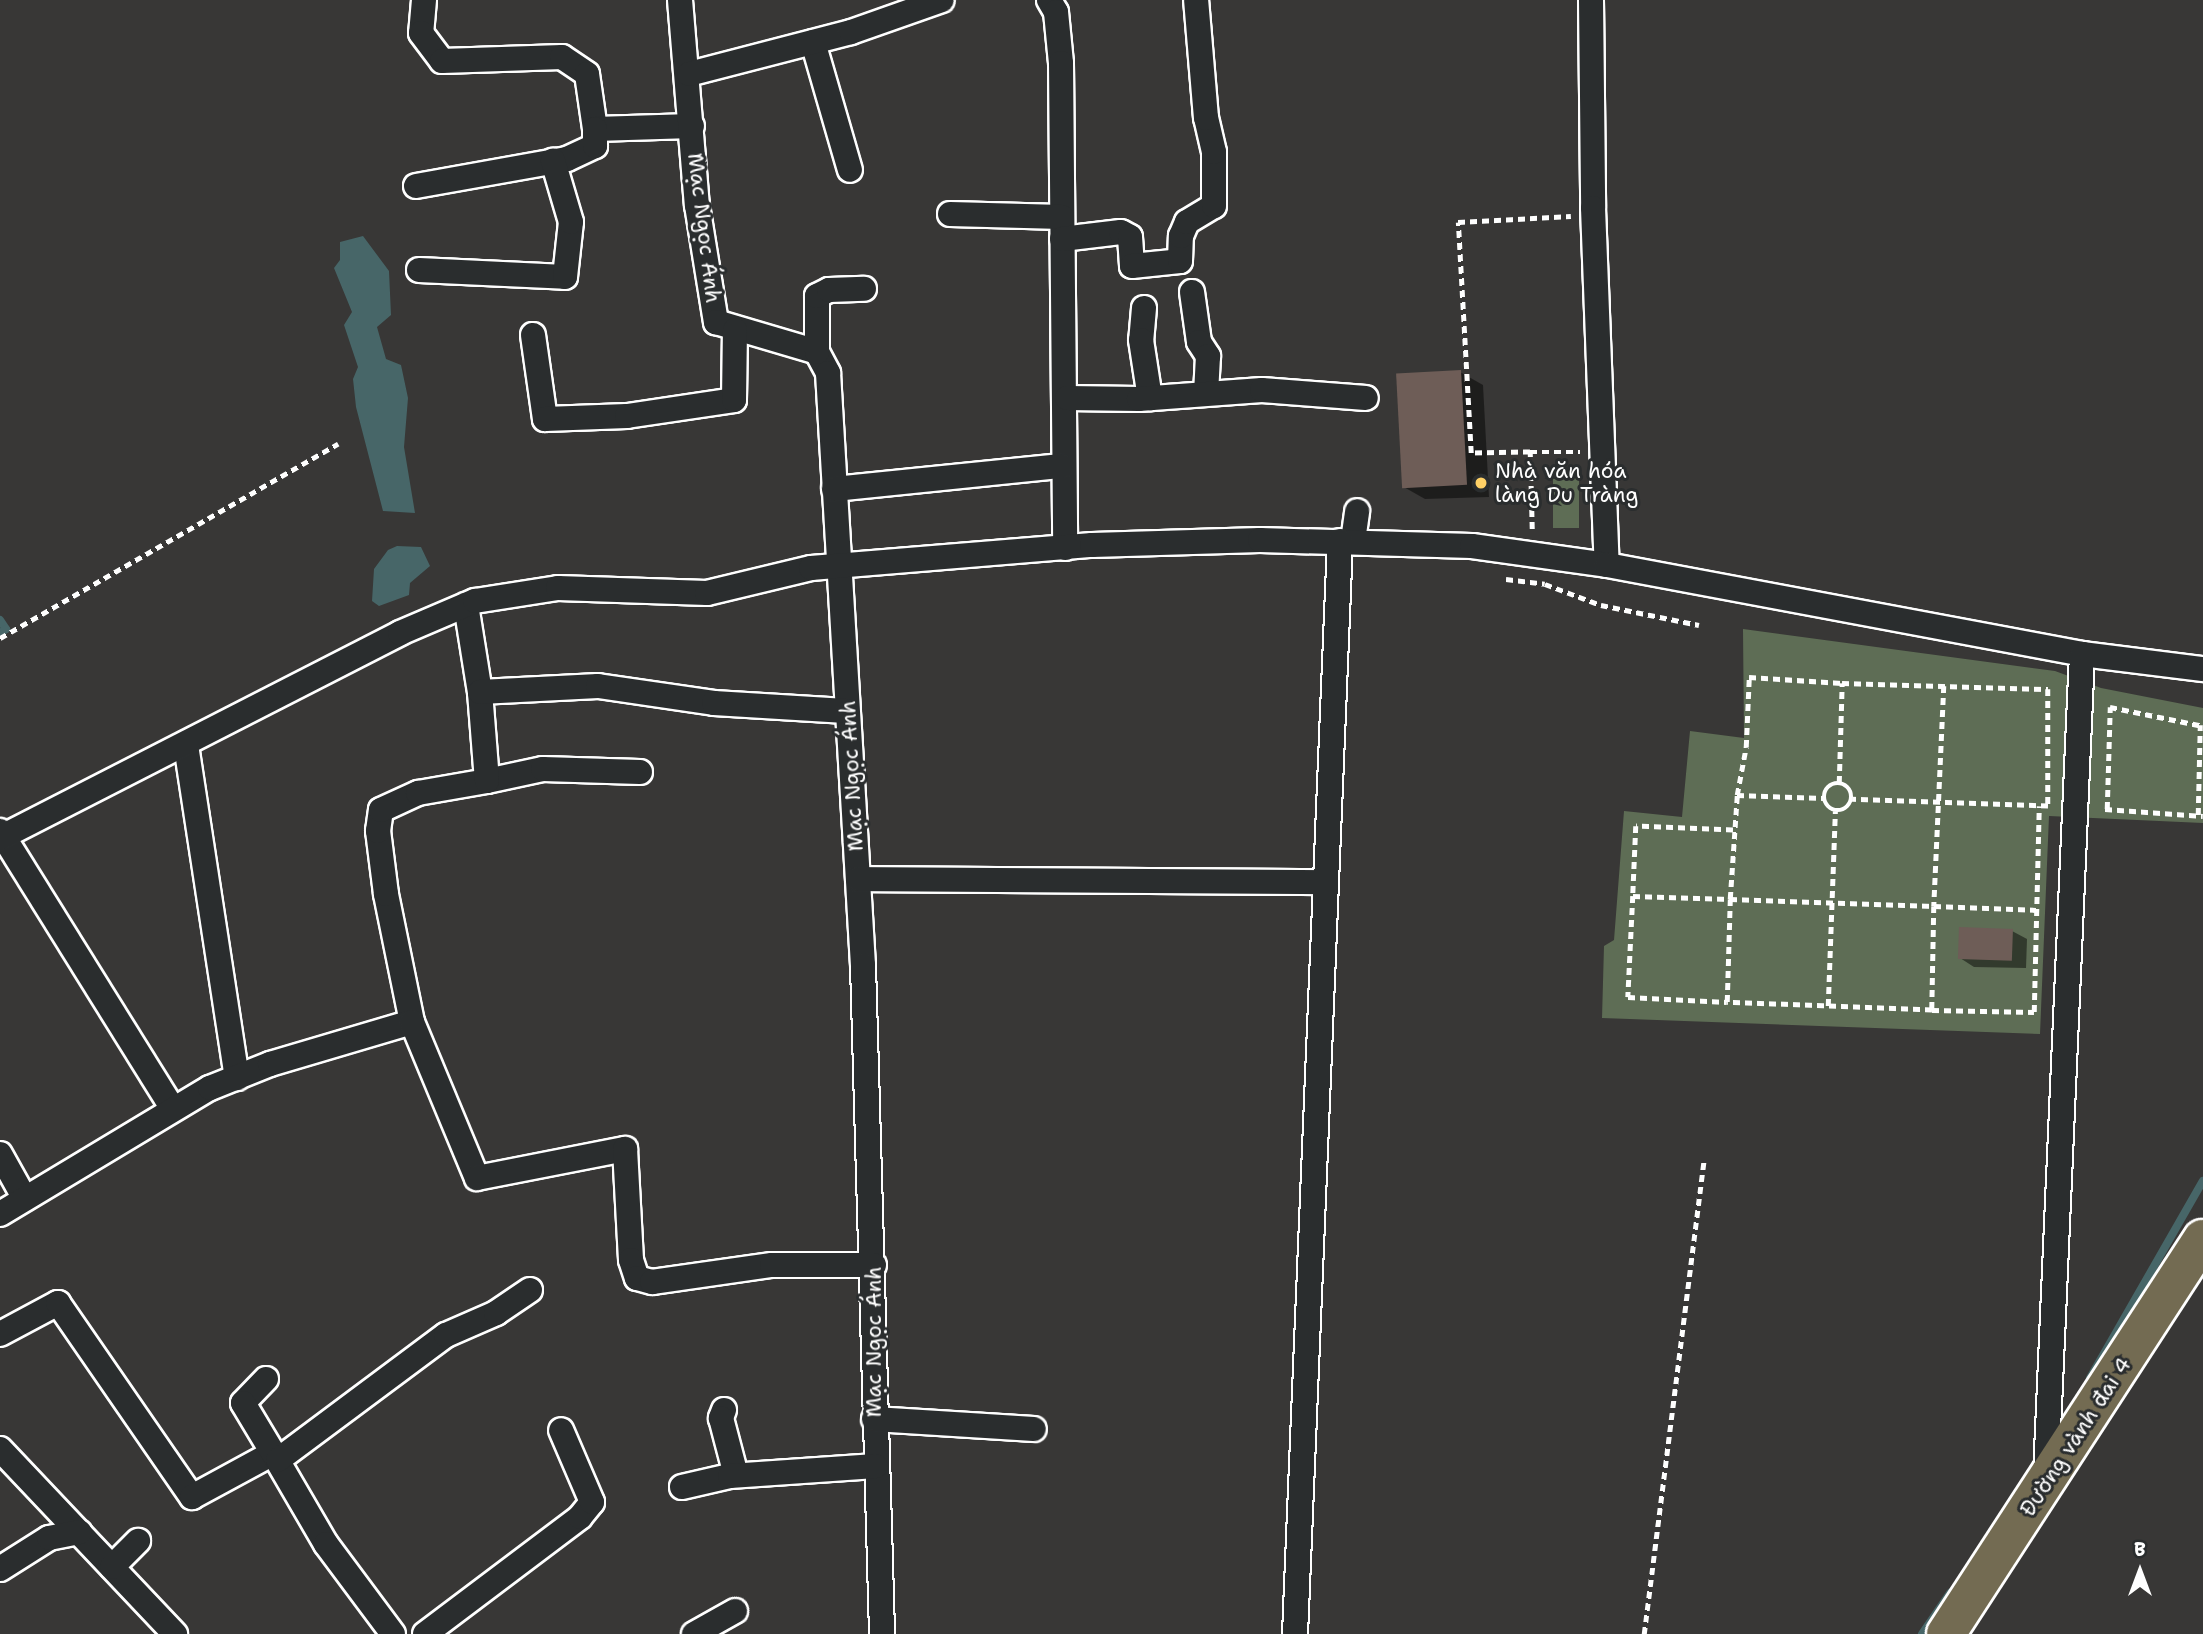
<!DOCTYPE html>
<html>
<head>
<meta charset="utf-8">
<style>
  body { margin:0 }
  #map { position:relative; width:2203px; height:1634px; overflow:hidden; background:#383736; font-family:"Shantell Sans",sans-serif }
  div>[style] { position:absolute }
  .green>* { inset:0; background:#5e6d55; transform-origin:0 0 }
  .water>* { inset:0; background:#476668 }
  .shadow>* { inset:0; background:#0007 }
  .stream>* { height:8px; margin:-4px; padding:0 4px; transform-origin:4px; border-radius:4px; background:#476668 }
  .building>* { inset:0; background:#6e5d57; transform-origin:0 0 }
  .path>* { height:4.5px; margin-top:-2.25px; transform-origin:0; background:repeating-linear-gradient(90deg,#fff 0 7px,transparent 0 12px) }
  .path>.ring { margin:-2.25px; padding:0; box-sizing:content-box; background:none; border:4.5px solid #fff; border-radius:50% }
  .roads { filter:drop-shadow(2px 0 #fff) drop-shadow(-2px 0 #fff) drop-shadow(0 2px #fff) drop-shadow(0 -2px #fff) }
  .minor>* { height:24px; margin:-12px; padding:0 12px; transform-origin:12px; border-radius:12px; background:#2a2d2e }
  .primary>* { height:38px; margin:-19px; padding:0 19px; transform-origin:19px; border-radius:19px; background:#736b52 }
  .dots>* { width:19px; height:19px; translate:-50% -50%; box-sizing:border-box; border:4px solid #2a2d2e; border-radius:50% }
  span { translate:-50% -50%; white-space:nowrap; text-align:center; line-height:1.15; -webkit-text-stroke:6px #2a2d2e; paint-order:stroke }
  .street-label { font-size:21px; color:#fff }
  .poi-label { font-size:21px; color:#fff }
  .left { translate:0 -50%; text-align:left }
  .north { position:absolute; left:2105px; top:1536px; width:70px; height:70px; -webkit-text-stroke:5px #2a2d2e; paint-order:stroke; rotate:0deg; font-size:19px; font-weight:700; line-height:28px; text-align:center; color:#fff }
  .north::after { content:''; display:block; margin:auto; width:24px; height:32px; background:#fff; clip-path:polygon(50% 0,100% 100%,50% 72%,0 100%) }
</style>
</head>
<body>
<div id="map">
  <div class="green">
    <i style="left:1553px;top:472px;width:26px;height:56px"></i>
    <i style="clip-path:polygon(1743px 629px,2055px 671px,2101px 688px,2203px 708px,2203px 823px,2049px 816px,2040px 1034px,1602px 1018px,1604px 946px,1614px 940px,1624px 811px,1682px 817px,1690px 731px,1744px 738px)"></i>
  </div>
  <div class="water">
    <i style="clip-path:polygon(363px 236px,389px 271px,391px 315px,377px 327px,386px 359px,401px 365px,408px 398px,404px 447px,415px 513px,383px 511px,356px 407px,353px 379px,358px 367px,344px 325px,352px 312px,334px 268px,340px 260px,340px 242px)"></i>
    <i style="clip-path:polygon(397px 546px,421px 547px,430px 566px,410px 583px,409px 595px,379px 606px,372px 601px,374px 569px,388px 550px)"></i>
  </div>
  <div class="shadow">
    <i style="clip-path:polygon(1460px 372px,1483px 385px,1489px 497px,1425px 499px,1402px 486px)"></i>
    <i style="clip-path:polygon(2012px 931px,2027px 939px,2026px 968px,1974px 967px,1960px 958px)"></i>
  </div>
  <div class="stream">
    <i style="left:0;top:620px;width:11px;rotate:56deg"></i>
    <i style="left:6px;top:629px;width:7px;rotate:146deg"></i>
    <i style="left:2090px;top:1378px;width:227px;rotate:-60.2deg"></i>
    <i style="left:1922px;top:1634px;width:50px;rotate:-55.7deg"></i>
  </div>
  <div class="building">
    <i style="left:1461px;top:370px;width:115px;height:65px;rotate:87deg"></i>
    <i style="left:1959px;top:927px;width:54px;height:32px;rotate:2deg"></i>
  </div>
  <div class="path">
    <i style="left:1530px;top:452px;width:50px"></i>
    <i style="left:1532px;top:529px;width:77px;rotate:-91.5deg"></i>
    <i style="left:1530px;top:452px;width:59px;rotate:179deg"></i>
    <i style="left:1471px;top:453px;width:231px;rotate:-93.2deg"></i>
    <i style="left:1458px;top:222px;width:113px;rotate:-3deg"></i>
    <i style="left:1506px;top:579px;width:39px;rotate:7deg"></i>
    <i style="left:1545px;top:584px;width:60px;rotate:20.6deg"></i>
    <i style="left:1601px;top:605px;width:100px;rotate:11.5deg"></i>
    <i style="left:0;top:638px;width:390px;rotate:-29.9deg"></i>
    <i style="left:1944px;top:686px;width:220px;rotate:92.6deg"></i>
    <i style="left:1934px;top:906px;width:104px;rotate:91.1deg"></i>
    <i style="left:1932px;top:1010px;width:205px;rotate:-177.8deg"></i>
    <i style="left:1727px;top:1002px;width:103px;rotate:-88.3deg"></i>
    <i style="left:1730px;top:899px;width:204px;rotate:2deg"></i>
    <i style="left:1934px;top:906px;width:102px;rotate:2.2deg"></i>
    <i class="ring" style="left:1824px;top:783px;width:23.5px;height:23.5px"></i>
    <i style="left:1839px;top:783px;width:100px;rotate:-88.3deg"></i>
    <i style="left:1842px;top:683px;width:206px;rotate:1.7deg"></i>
    <i style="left:2048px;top:689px;width:117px;rotate:90deg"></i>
    <i style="left:2048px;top:806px;width:196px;rotate:-178deg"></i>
    <i style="left:1737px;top:795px;width:49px;rotate:-79.4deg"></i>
    <i style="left:1746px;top:747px;width:70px;rotate:-87.5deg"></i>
    <i style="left:1749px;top:677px;width:93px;rotate:3.7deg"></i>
    <i style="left:2105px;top:809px;width:98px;rotate:4.1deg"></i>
    <i style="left:2107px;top:809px;width:102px;rotate:-88.3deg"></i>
    <i style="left:2110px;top:707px;width:95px;rotate:11.5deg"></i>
    <i style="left:2198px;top:815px;width:90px;rotate:-88.7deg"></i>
    <i style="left:1733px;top:830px;width:97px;rotate:-177.6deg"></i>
    <i style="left:1636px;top:826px;width:70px;rotate:92.5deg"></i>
    <i style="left:1633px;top:896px;width:97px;rotate:1.8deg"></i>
    <i style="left:1730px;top:899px;width:104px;rotate:-86.1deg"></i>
    <i style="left:1737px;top:795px;width:87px;rotate:2deg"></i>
    <i style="left:1633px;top:896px;width:101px;rotate:92.8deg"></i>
    <i style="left:1628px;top:997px;width:99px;rotate:2.9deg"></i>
    <i style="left:1828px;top:1006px;width:195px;rotate:-87.9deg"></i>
    <i style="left:1932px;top:1010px;width:102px;rotate:1.1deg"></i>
    <i style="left:2034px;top:1012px;width:206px;rotate:-88.6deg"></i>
    <i style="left:1644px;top:1634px;width:477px;rotate:-82.8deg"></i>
  </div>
  <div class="roads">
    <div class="minor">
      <i style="left:424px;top:0;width:33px;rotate:95deg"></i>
      <i style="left:421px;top:33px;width:35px;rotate:53deg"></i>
      <i style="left:442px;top:61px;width:120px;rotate:-1.9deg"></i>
      <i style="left:562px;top:57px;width:30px;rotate:34deg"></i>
      <i style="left:587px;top:74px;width:56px;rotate:81.7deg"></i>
      <i style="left:595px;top:129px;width:97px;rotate:-1.8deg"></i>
      <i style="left:680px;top:0;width:206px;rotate:85.3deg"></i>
      <i style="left:697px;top:205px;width:119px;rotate:80.8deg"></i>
      <i style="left:716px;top:322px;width:105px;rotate:16.5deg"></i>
      <i style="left:817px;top:352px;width:24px;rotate:62deg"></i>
      <i style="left:828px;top:373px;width:593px;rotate:86.62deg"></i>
      <i style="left:863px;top:965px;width:669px;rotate:88.37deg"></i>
      <i style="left:1049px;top:0;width:14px;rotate:60deg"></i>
      <i style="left:1056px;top:12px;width:51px;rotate:84.4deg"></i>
      <i style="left:1061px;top:63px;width:485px;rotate:89.5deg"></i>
      <i style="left:1591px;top:0;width:208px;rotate:89.4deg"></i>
      <i style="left:1593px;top:208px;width:357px;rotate:87.8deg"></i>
      <i style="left:813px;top:42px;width:133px;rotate:73.9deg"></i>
      <i style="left:689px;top:74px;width:167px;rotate:-14.5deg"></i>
      <i style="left:851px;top:32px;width:96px;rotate:-19.4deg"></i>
      <i style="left:416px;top:186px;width:153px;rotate:-10.1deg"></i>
      <i style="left:567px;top:159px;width:31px;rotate:-25deg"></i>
      <i style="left:595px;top:146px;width:17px;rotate:-90deg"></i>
      <i style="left:950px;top:214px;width:112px;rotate:1.5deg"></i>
      <i style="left:1062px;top:239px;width:59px;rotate:-6.8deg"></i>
      <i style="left:1121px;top:232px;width:10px;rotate:29deg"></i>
      <i style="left:1130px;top:237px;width:29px;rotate:86deg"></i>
      <i style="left:1132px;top:266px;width:48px;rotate:-5.9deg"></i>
      <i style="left:1180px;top:261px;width:25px;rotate:-88deg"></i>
      <i style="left:1181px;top:236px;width:15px;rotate:-67deg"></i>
      <i style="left:1187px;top:222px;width:31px;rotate:-31deg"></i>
      <i style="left:1214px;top:206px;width:54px;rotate:-90deg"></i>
      <i style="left:1214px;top:152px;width:35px;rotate:-103deg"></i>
      <i style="left:1206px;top:118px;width:118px;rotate:-94.8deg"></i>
      <i style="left:419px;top:270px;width:146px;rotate:2.7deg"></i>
      <i style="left:565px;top:277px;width:55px;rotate:-83.8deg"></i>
      <i style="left:571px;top:222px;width:64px;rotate:-106.4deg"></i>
      <i style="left:1192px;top:292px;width:50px;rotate:82deg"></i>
      <i style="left:1199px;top:342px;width:17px;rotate:57deg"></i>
      <i style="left:1208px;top:356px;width:36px;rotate:93deg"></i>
      <i style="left:1144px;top:308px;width:32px;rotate:95deg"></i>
      <i style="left:1141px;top:340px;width:59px;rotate:81.2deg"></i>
      <i style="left:533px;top:335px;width:85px;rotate:81.9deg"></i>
      <i style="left:545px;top:419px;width:82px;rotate:-2.1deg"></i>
      <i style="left:627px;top:416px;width:108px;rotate:-8.5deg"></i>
      <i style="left:734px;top:400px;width:70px;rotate:-89.2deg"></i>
      <i style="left:817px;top:352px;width:56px;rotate:-90deg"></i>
      <i style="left:817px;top:296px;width:13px;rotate:-27deg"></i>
      <i style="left:829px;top:290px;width:35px;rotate:-2deg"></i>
      <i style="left:1067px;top:398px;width:72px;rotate:0.8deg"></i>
      <i style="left:1139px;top:399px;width:123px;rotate:-4.2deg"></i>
      <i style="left:1262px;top:390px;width:104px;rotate:4.4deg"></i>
      <i style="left:834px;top:489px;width:229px;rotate:-5.8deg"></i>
      <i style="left:1353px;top:541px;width:30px;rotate:-82deg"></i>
      <i style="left:466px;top:605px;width:88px;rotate:80.9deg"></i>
      <i style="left:186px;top:745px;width:337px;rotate:81.3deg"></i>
      <i style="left:487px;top:781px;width:57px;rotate:-12.1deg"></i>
      <i style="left:543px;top:769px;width:97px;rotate:1.8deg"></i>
      <i style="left:0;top:831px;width:327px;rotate:58.1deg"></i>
      <i style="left:0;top:838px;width:449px;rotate:-27.1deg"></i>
      <i style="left:400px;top:633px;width:82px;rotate:-23.1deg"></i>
      <i style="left:475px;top:601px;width:84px;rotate:-8.9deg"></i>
      <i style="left:558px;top:588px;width:149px;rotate:1.9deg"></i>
      <i style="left:707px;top:593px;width:107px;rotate:-13.5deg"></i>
      <i style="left:811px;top:568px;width:282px;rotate:-4.7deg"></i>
      <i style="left:1092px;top:545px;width:168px;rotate:-1.7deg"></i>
      <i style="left:1260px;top:540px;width:212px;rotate:1.6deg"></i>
      <i style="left:1472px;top:546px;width:136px;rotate:8deg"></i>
      <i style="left:1607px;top:565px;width:483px;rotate:10.6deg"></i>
      <i style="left:2082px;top:654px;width:122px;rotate:7.1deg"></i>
      <i style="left:858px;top:879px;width:468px;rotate:0.4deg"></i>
      <i style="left:412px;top:1022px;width:131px;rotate:-101.5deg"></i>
      <i style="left:386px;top:894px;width:64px;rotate:-97.2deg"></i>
      <i style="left:378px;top:831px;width:21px;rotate:-82deg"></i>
      <i style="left:381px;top:810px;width:41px;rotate:-24.7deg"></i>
      <i style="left:418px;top:793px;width:70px;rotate:-9.9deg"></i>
      <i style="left:487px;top:781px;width:89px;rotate:-94.5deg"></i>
      <i style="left:480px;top:692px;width:118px;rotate:-2.9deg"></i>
      <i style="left:598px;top:686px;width:117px;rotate:8.3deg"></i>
      <i style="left:714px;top:703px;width:132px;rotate:3.5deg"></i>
      <i style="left:0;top:1154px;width:51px;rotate:60.9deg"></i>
      <i style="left:0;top:1214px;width:245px;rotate:-31deg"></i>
      <i style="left:210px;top:1088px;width:65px;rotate:-21.8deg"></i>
      <i style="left:270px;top:1064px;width:148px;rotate:-16.5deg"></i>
      <i style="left:412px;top:1022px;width:169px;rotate:67.4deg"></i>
      <i style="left:477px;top:1178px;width:151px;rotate:-11.1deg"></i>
      <i style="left:625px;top:1149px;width:111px;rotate:86.9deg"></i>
      <i style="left:631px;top:1260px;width:19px;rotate:72deg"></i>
      <i style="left:637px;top:1278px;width:16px;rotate:15deg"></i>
      <i style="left:652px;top:1282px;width:121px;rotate:-8.1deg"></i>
      <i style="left:772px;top:1265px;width:102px"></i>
      <i style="left:0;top:1334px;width:66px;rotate:-28.1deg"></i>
      <i style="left:58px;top:1303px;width:236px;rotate:55.4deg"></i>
      <i style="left:192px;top:1497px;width:92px;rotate:-28.5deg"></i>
      <i style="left:273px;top:1453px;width:105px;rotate:59.8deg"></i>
      <i style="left:326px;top:1544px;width:112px;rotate:53.3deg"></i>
      <i style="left:266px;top:1379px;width:33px;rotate:134deg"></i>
      <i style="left:243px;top:1403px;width:58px;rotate:59deg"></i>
      <i style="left:724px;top:1410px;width:9px;rotate:111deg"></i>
      <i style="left:721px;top:1418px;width:59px;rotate:75.3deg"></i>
      <i style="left:874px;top:1419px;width:160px;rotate:3.6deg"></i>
      <i style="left:0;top:1449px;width:255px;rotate:46.6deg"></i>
      <i style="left:278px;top:1460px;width:209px;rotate:-36.7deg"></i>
      <i style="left:446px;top:1335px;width:55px;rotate:-23.7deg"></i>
      <i style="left:496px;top:1313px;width:41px;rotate:-34.1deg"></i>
      <i style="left:2046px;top:1475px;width:822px;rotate:-87.49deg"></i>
      <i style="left:682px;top:1487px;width:49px;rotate:-12.9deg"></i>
      <i style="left:730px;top:1476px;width:146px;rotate:-3.9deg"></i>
      <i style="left:112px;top:1567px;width:37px;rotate:-45deg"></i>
      <i style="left:0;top:1569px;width:58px;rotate:-32.3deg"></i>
      <i style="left:49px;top:1538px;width:31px;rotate:-11deg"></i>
      <i style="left:425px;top:1634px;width:194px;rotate:-37deg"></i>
      <i style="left:580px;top:1517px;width:19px;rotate:-51deg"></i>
      <i style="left:592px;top:1502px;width:78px;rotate:-113.3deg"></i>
      <i style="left:694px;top:1634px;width:47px;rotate:-29.3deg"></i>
      <i style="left:1295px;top:1634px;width:1094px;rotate:-87.64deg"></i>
    </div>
    <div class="primary">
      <i style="left:1946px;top:1634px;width:471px;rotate:-57deg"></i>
    </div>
  </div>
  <div class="dots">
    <i style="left:1481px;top:483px;background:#ffd166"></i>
  </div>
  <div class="street-label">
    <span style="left:704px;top:228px;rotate:83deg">Mạc Ngọc Ánh</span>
    <span style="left:852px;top:776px;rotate:-93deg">Mạc Ngọc Ánh</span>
    <span style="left:874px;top:1342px;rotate:-90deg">Mạc Ngọc Ánh</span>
    <span style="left:2076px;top:1437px;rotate:-57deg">Đường vành đai 4</span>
  </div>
  <div class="poi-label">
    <span class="left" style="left:1495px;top:483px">Nhà văn hóa<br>làng Du Tràng</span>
  </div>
  <div class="north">B</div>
</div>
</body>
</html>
